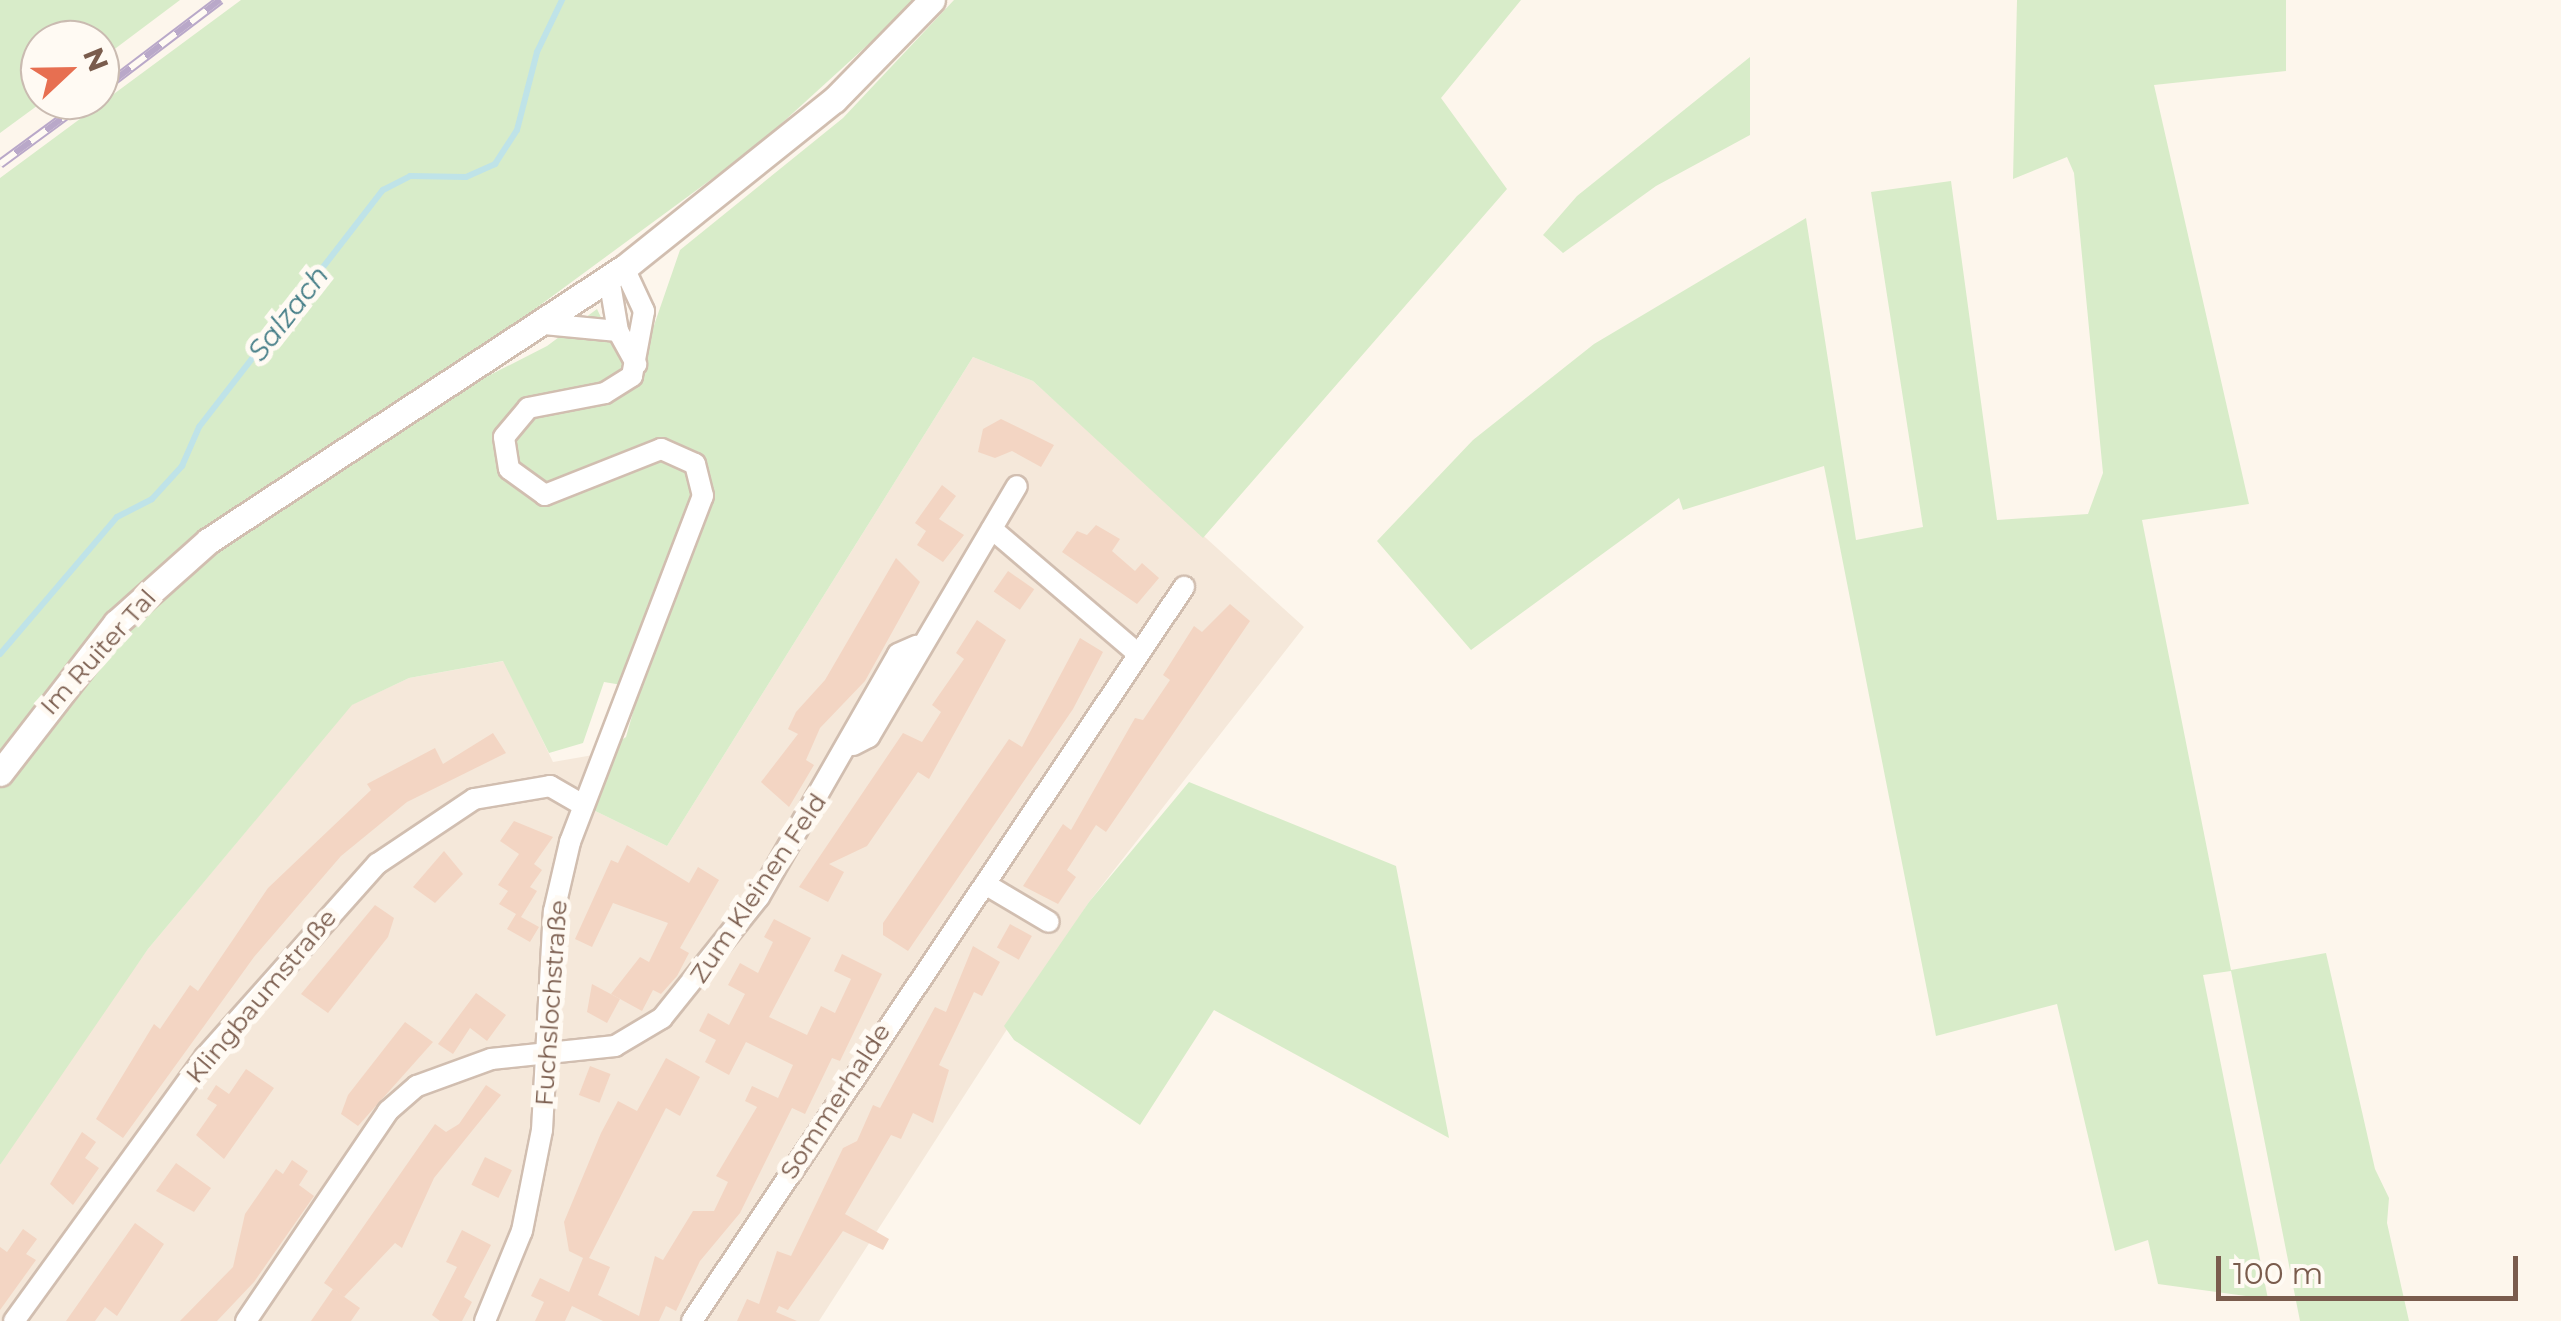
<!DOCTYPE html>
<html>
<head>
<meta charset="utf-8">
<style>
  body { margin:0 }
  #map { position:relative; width:2561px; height:1321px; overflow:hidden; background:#fdf6ec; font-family:Montserrat,sans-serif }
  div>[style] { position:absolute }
  .residential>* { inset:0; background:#f5e8da }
  .green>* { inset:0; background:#d8ecc9 }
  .stream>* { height:6px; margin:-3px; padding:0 3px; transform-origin:3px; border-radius:3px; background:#bfe3e8 }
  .building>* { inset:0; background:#f3d5c3; transform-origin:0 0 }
  .roads { filter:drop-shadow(2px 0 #d1beb0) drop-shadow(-2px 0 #d1beb0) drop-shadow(0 2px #d1beb0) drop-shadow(0 -2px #d1beb0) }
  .minor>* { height:20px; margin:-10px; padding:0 10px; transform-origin:10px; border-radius:10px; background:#fff }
  .tertiary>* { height:25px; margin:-12.5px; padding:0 12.5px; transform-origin:12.5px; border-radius:12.5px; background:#fff }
  .rail>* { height:10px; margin-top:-5px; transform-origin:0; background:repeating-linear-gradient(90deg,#fffaf3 0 19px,#b9a8c9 0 38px); box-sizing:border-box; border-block:2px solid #b9a8c9 }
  span { translate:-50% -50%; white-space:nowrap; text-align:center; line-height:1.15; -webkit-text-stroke:10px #fffaf3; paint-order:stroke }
  .street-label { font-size:25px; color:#7a5c4d }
  .water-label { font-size:28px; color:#437c86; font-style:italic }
  .north { position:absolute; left:20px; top:20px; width:100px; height:100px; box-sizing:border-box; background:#fffaf3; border:2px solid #cabbb1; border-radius:50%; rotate:68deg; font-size:28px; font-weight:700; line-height:40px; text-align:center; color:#7a5c4d }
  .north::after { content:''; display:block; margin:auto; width:35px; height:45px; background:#e76f51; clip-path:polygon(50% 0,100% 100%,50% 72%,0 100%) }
  .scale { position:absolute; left:2216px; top:1256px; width:302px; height:45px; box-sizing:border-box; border:5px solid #7a5c4d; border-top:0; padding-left:12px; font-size:30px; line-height:35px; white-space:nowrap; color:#7a5c4d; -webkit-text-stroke:8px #fffaf3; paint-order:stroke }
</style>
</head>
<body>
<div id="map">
  <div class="residential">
    <i style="clip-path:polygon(973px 357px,1033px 381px,1304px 627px,1089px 902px,819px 1321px,0 1321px,0 1165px,23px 1123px,148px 949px,351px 705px,409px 678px,504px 661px,553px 762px,599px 754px,583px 805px,667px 846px)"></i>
  </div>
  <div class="green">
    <i style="clip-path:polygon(0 0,180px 0,100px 60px,100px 40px,40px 40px,45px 100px,0 133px)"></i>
    <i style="clip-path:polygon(241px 0,917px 0,758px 145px,343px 450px,547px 346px,597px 309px,615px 347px,650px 337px,680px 250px,843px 118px,954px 0,1521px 0,1441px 98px,1507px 189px,1203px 538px,1033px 381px,973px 357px,667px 846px,583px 805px,599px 754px,626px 737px,640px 688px,604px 682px,583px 743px,549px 753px,503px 661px,409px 678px,352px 705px,148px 949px,0 1165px,0 786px,101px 624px,0 753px,0 178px)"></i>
    <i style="clip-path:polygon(2017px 0,2286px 0,2286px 71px,2154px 85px,2249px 504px,2142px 520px,2231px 970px,2326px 953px,2375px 1169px,2389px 1198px,2387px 1223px,2409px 1321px,2300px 1321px,2231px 971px,2203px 975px,2268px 1299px,2158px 1284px,2148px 1240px,2115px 1251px,2057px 1004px,1936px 1036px,1824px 466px,1683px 510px,1679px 498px,1471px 650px,1377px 541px,1473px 440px,1594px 344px,1806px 218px,1856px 540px,1923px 527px,1871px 192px,1951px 181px,1997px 520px,2088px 514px,2103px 473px,2074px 173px,2067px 157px,2013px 179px)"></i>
    <i style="clip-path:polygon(1750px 57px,1750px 135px,1656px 186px,1563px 253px,1543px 235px,1577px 196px)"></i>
    <i style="clip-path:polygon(1189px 782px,1396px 866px,1449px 1138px,1214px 1010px,1140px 1125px,1014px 1040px,1004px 1026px,1089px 902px)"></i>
  </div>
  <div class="stream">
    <i style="left:0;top:654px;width:180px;rotate:-49.5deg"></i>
    <i style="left:117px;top:517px;width:39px;rotate:-27deg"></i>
    <i style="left:152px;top:499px;width:45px;rotate:-47.7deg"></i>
    <i style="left:182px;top:466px;width:43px;rotate:-66.4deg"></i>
    <i style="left:199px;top:427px;width:300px;rotate:-52.2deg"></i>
    <i style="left:383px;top:190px;width:30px;rotate:-27deg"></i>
    <i style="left:410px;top:176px;width:56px;rotate:1deg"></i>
    <i style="left:466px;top:177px;width:32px;rotate:-24deg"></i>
    <i style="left:495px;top:164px;width:40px;rotate:-57.1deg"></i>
    <i style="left:517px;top:130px;width:81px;rotate:-75.6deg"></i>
    <i style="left:537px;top:52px;width:58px;rotate:-64.3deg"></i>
  </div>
  <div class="building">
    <i style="clip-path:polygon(1001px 419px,1054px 445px,1041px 467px,1012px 451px,995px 458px,978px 452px,983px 429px)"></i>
    <i style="clip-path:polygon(942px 485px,956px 496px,939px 519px,964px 535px,943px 562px,917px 545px,926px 531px,915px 523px)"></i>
    <i style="clip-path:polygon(1096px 525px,1120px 539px,1112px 551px,1135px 571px,1142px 563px,1159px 578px,1137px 604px,1062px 552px,1077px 531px,1087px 535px)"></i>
    <i style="clip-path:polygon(896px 558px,920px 582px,865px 681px,820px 728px,806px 760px,814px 765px,789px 807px,761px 782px,798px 734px,788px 729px,796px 712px,825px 680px)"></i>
    <i style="left:1008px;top:571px;width:32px;height:25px;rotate:35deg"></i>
    <i style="clip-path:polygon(1230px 604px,1250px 621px,1106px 832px,1096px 825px,1067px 870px,1076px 877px,1058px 904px,1023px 886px,1063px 824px,1071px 830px,1135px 718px,1143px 720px,1170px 680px,1163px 675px,1194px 626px,1202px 632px)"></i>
    <i style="clip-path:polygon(977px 620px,1006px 640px,929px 779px,918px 772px,867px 846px,829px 864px,844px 872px,828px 902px,799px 887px,903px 733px,922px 742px,941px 712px,932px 705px,964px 659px,956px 653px)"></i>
    <i style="clip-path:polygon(1080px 638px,1103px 652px,1073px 709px,908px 951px,883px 935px,883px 923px,1009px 739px,1022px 747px)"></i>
    <i style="clip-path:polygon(493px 733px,506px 753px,407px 802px,341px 856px,254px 957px,123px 1138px,96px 1119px,154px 1024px,160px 1029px,190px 985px,198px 991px,268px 888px,371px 790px,367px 784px,435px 748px,443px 764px)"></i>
    <i style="clip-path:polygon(514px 821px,553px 837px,534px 864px,542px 870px,530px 887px,537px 891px,521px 917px,539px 927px,530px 942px,507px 929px,516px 914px,499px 904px,508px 891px,498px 885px,519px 854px,500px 841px)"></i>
    <i style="clip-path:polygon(627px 845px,689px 883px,698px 867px,719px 880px,680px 948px,689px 953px,677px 976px,661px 994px,653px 990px,642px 1011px,611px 994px,640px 957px,649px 962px,668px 923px,613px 903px,592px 947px,575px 939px,611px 860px,618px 863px)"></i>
    <i style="clip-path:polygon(444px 851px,463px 874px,435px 903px,413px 887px)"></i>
    <i style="clip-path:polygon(375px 905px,394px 918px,388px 937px,328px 1013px,301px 994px)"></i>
    <i style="clip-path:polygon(774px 919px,811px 938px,769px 1017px,807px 1035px,821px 1006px,835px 1013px,851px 979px,834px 971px,842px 954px,882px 974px,840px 1061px,832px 1058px,805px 1114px,792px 1108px,740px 1213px,700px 1261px,676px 1311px,666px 1306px,659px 1321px,603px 1321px,572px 1306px,565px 1321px,535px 1321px,544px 1302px,531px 1296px,540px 1278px,569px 1292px,583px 1258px,569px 1251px,564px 1222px,601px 1133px,618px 1101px,637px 1111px,666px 1058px,700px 1077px,680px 1116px,666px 1108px,589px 1258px,610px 1267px,598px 1295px,639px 1316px,655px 1256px,663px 1260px,693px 1211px,714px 1211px,728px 1182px,716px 1176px,757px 1107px,745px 1101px,752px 1086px,778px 1098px,793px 1065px,746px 1042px,729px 1075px,705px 1062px,716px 1040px,699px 1031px,708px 1013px,729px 1025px,745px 994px,728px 985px,740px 963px,758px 973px,773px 942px,764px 937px)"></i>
    <i style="left:1010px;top:924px;width:25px;height:27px;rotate:29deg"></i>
    <i style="clip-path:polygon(973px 946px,1000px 962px,982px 996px,974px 992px,939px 1065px,949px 1070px,933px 1123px,913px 1113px,901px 1139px,891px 1135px,845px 1214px,889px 1239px,883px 1250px,843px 1231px,788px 1310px,779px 1306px,776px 1312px,797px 1321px,737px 1321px,747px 1299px,759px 1304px,777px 1251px,791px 1256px,843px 1148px,857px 1141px,873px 1105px,880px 1108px,935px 1007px,946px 1012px)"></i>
    <i style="clip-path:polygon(592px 984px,620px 999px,607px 1023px,587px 1012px)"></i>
    <i style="clip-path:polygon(476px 993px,506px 1015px,487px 1041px,470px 1028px,453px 1054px,438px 1044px)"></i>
    <i style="clip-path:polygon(405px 1022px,433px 1042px,358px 1126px,341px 1114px,348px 1095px)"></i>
    <i style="left:590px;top:1066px;width:22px;height:31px;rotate:21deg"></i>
    <i style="clip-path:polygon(246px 1069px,274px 1088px,224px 1159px,196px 1135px,217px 1105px,207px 1099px,216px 1085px,229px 1094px)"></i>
    <i style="clip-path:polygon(486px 1085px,501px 1095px,434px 1178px,402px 1248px,395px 1243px,344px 1297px,324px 1283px,435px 1124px,446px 1132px,459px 1124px)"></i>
    <i style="clip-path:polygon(82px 1132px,96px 1142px,85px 1158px,99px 1168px,73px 1205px,50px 1184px)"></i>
    <i style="left:485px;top:1157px;width:30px;height:31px;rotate:26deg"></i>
    <i style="clip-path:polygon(292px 1160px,308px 1171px,299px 1185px,314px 1196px,254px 1282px,217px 1321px,180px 1321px,233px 1267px,245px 1214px,276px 1169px,283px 1174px)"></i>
    <i style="clip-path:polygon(176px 1163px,211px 1188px,194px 1212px,156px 1191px)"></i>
    <i style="clip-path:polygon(135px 1223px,164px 1244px,117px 1316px,105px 1307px,95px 1321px,66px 1321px)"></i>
    <i style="clip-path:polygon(23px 1229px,37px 1239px,26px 1254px,36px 1260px,0 1310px,0 1247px,7px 1252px)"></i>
    <i style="clip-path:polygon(462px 1230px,491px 1245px,464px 1297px,472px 1302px,462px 1321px,440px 1321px,432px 1315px,457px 1267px,446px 1262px)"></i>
    <i style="clip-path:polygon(333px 1289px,360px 1308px,351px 1321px,311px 1321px)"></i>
  </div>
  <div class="roads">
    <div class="minor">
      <i style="left:609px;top:278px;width:54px;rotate:80.4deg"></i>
      <i style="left:544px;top:324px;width:74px;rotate:5.4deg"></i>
      <i style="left:618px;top:331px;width:38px;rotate:61deg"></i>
      <i style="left:992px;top:529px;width:188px;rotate:40.5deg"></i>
      <i style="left:853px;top:745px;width:18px;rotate:-27deg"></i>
      <i style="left:869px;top:737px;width:291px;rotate:-59.5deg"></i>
      <i style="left:985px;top:884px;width:74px;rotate:30.7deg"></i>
      <i style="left:14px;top:1321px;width:326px;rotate:-54.1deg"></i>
      <i style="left:205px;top:1057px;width:259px;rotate:-48.3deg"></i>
      <i style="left:377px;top:864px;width:117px;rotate:-33.8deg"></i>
      <i style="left:474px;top:799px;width:77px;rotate:-9.7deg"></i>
      <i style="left:550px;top:786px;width:38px;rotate:30deg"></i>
      <i style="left:246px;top:1321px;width:254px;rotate:-55.9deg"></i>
      <i style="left:388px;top:1111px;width:38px;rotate:-41deg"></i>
      <i style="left:417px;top:1086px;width:79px;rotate:-20deg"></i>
      <i style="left:491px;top:1059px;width:125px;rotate:-6deg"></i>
      <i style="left:615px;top:1046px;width:55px;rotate:-30.8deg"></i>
      <i style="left:662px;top:1018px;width:155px;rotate:-51.3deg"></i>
      <i style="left:759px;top:897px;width:280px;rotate:-60.2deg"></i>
      <i style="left:898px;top:654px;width:20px;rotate:-24deg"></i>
      <i style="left:485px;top:1321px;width:97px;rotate:-67.7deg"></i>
      <i style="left:522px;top:1231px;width:103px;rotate:-78.8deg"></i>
      <i style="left:542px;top:1130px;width:219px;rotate:-86.9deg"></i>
      <i style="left:554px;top:911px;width:71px;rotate:-76.9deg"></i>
      <i style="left:570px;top:842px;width:371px;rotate:-69deg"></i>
      <i style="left:703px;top:496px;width:33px;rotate:-104deg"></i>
      <i style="left:695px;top:464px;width:37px;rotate:-156deg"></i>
      <i style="left:661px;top:449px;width:125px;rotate:158.4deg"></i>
      <i style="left:545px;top:495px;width:44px;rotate:-144.2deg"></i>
      <i style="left:509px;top:469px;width:32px;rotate:-99deg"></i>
      <i style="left:504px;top:437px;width:38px;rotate:-50deg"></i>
      <i style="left:528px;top:408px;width:78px;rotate:-11deg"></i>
      <i style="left:605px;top:393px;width:32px;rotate:-32deg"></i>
      <i style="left:632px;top:376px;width:66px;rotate:-79.5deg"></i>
      <i style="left:644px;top:311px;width:47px;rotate:-114.9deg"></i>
      <i style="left:692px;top:1321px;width:884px;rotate:-56.17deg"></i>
    </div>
    <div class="tertiary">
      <i style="left:0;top:773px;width:190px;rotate:-52.3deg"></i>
      <i style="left:116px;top:623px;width:123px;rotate:-41.7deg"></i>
      <i style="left:208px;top:541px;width:498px;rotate:-33.3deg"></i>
      <i style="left:624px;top:268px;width:269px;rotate:-38.7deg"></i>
      <i style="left:834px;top:100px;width:140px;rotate:-45.6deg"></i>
    </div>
  </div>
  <div class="rail">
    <i style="left:100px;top:91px;width:151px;rotate:-37.2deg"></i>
    <i style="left:0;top:164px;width:108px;rotate:-36.3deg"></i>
  </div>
  <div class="street-label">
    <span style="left:98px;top:652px;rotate:-48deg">Im Ruiter Tal</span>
    <span style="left:758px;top:888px;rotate:-56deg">Zum Kleinen Feld</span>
    <span style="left:261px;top:996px;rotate:-50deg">Klingbaumstraße</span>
    <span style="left:551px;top:1003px;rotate:-86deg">Fuchslochstraße</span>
    <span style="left:835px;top:1101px;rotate:-57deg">Sommerhalde</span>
  </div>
  <div class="water-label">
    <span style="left:288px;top:313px;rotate:-52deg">Salzach</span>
  </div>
  <div class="north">N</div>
  <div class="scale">100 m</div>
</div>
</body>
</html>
